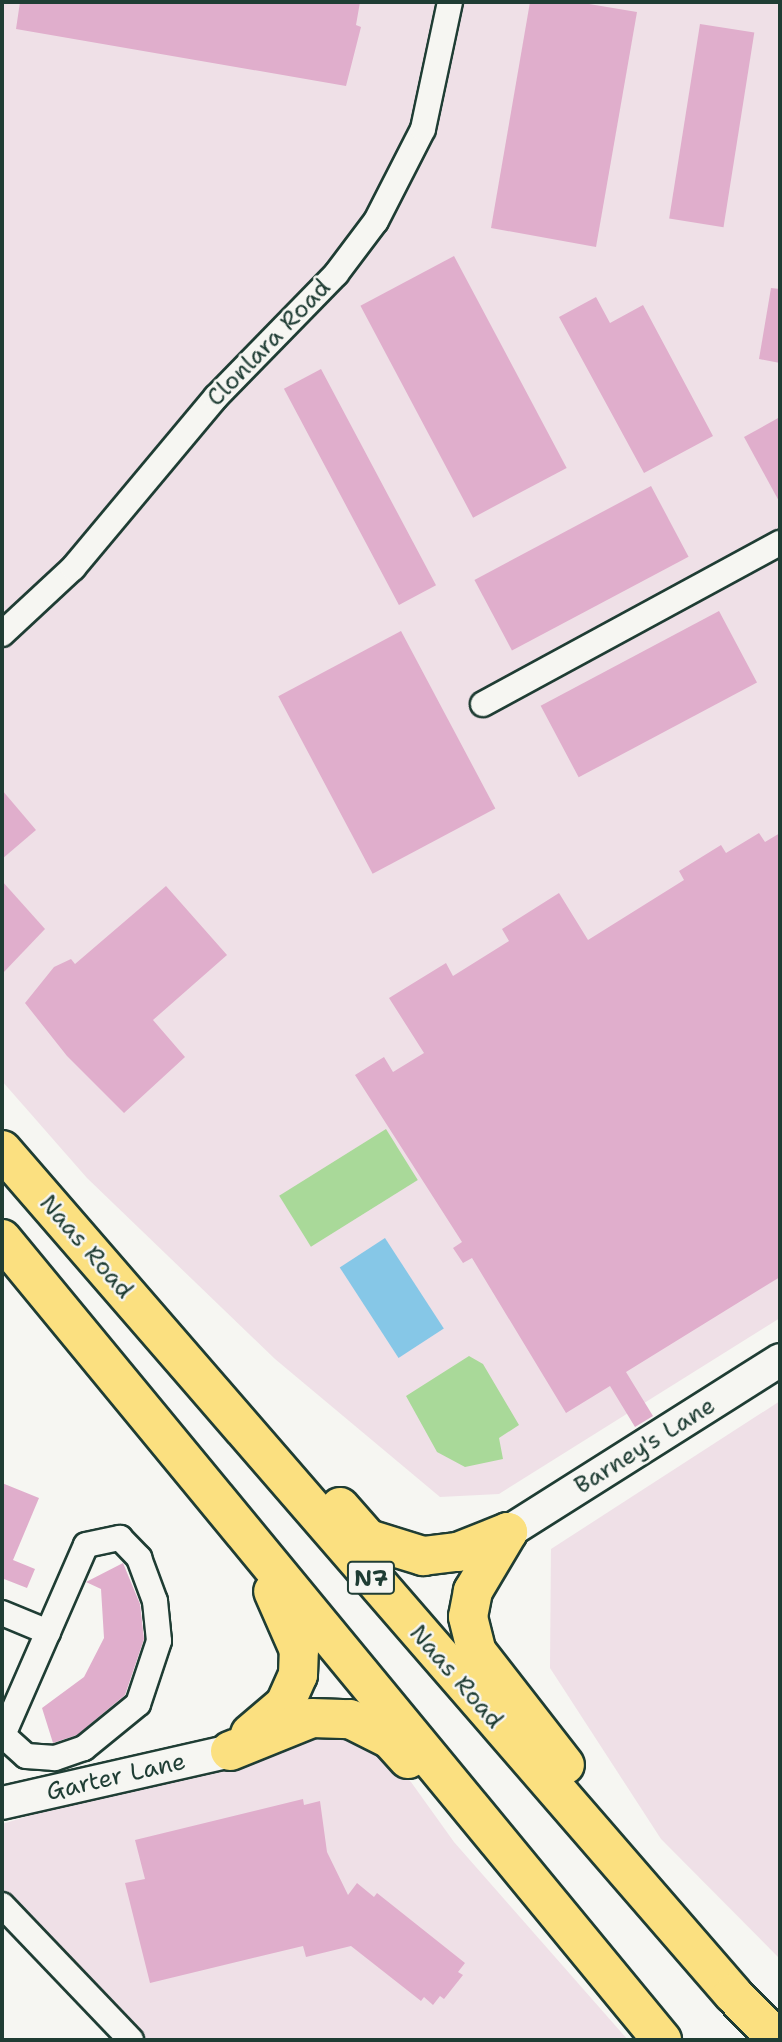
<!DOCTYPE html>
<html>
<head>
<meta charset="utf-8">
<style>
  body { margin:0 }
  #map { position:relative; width:782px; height:2042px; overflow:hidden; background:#f6f6f2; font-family:"Shantell Sans",sans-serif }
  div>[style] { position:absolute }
  .built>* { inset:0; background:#efe0e7 }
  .green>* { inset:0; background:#a9d999; transform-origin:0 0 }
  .water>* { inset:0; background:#86c7e7; transform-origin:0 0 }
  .building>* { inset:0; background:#e0aecc; transform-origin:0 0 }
  .roads { filter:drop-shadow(2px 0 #1f3d34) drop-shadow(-2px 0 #1f3d34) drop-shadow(0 2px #1f3d34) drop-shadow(0 -2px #1f3d34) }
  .minor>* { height:24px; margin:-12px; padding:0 12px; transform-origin:12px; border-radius:12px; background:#f6f6f2 }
  .tertiary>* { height:32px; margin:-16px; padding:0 16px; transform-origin:16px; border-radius:16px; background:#f6f6f2 }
  .trunk>* { height:38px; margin:-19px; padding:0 19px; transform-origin:19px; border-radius:19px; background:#fbe080 }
  span { translate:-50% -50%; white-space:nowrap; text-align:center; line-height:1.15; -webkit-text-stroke:5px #f6f6f2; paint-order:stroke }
  .shield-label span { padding:2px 5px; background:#f6f6f2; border:2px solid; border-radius:5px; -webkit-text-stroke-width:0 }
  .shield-label { font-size:23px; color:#1f3d34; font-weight:700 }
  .street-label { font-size:24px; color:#1f3d34 }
  .frame { position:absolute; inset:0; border:4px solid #1f3d34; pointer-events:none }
</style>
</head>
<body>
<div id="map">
  <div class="built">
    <i style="clip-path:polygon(2px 2px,780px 2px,780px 1318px,499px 1494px,440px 1497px,275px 1359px,87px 1178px,2px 1081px)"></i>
    <i style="clip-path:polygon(780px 1401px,780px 1959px,661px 1839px,550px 1668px,551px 1549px)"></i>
    <i style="clip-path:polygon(350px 1719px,411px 1782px,454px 1842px,628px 2040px,116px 2040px,2px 1927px,2px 1824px)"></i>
  </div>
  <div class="green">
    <i style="left:386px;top:1129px;width:60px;height:126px;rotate:58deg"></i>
    <i style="clip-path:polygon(469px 1356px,483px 1364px,519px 1425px,499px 1438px,503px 1459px,465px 1467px,437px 1452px,406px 1396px)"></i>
  </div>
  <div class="water">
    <i style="left:385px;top:1238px;width:108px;height:54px;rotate:57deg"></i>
  </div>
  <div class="building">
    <i style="clip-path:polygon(20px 2px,360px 2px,356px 25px,361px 27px,346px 86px,16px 29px)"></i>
    <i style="clip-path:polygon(530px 2px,577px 2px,637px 12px,596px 247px,491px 228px)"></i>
    <i style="left:700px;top:24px;width:55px;height:197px;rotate:9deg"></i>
    <i style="left:454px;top:256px;width:240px;height:106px;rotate:62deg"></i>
    <i style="clip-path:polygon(771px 288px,780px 289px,780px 363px,759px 359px)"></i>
    <i style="clip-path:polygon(596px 297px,610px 323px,643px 305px,713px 436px,644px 473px,559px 317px)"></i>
    <i style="left:321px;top:369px;width:245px;height:42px;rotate:62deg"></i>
    <i style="clip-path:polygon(780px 417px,780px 503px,744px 437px)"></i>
    <i style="left:651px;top:486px;width:80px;height:200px;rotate:62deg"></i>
    <i style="left:719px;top:611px;width:81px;height:202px;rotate:62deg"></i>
    <i style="left:401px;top:631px;width:201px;height:139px;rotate:62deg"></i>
    <i style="clip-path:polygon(2px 790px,36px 830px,2px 859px)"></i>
    <i style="clip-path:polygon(759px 833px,765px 842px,780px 833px,780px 1277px,626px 1372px,653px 1416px,635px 1427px,610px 1386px,566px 1413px,472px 1258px,463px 1263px,453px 1248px,462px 1242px,355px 1075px,384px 1057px,393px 1072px,424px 1053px,389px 998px,446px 963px,453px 976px,509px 941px,502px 929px,559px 893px,588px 940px,684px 880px,679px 871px,721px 845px,726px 853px)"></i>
    <i style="clip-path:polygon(2px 881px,45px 929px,2px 974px)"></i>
    <i style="clip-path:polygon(166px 886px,227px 955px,153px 1020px,185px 1057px,124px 1113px,67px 1056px,25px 1003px,54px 967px,71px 959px,75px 964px)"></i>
    <i style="clip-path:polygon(2px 1483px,39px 1498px,13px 1560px,35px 1569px,27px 1588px,4px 1579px,2px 1585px)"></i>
    <i style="clip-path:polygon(123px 1563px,140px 1604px,144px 1639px,125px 1695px,77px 1735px,53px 1743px,42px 1708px,84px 1677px,104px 1638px,101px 1589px,86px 1582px)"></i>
    <i style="clip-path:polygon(303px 1799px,304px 1805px,320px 1801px,327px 1852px,348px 1895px,357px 1883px,374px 1897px,377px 1893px,465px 1963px,458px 1972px,463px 1975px,444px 1999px,440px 1996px,433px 2005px,424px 1997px,421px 2001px,351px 1946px,306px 1957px,303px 1946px,150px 1983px,125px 1883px,145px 1879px,135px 1840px)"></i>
  </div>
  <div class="roads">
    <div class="minor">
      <i style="left:2px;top:634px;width:97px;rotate:-42.9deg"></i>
      <i style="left:73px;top:568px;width:223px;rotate:-50.1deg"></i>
      <i style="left:216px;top:397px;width:172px;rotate:-45.7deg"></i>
      <i style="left:336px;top:274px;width:66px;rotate:-53deg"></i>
      <i style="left:376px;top:221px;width:103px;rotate:-62.9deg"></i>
      <i style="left:423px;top:129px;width:130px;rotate:-78deg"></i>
      <i style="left:483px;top:704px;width:338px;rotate:-28.5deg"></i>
      <i style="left:120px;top:1538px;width:28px;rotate:46deg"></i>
      <i style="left:139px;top:1558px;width:46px;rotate:69.6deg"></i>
      <i style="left:155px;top:1601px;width:40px;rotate:84.3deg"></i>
      <i style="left:159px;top:1641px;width:66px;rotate:108.4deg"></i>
      <i style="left:138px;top:1704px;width:70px;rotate:140.8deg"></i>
      <i style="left:84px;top:1748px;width:31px;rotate:161deg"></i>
      <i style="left:55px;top:1758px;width:29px;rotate:-176deg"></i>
      <i style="left:26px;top:1756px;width:31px;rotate:-138deg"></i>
      <i style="left:3px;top:1735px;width:207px;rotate:-66.4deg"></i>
      <i style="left:86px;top:1545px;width:35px;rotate:-12deg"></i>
      <i style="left:2px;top:1613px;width:50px;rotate:22.4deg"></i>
      <i style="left:2px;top:1905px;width:187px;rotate:46.3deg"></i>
    </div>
    <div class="tertiary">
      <i style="left:508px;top:1532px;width:322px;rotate:-32.3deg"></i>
      <i style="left:2px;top:1803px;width:234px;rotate:-12.8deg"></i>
    </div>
    <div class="trunk">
      <i style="left:2px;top:1150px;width:1117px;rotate:49.1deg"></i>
      <i style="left:733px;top:1994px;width:64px;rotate:45.6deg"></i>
      <i style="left:2px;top:1239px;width:1038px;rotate:50.51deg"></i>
      <i style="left:340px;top:1507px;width:43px;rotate:48.8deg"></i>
      <i style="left:368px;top:1539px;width:58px;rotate:17.2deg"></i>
      <i style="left:423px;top:1556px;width:35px;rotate:-7deg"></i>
      <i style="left:458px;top:1552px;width:54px;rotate:-21.8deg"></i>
      <i style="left:508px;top:1532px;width:69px;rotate:120.7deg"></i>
      <i style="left:473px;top:1591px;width:26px;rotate:101deg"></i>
      <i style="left:468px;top:1617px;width:36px;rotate:76deg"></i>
      <i style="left:477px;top:1652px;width:143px;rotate:52.1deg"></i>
      <i style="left:250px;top:1734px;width:46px;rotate:-40.6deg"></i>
      <i style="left:285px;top:1704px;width:32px;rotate:-66deg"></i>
      <i style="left:298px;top:1675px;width:25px;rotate:-88deg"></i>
      <i style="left:299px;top:1650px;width:64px;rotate:-113.8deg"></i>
      <i style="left:230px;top:1751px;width:88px;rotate:-21.9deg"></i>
      <i style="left:312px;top:1718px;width:38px;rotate:2deg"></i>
      <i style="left:350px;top:1719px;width:45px;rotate:26.6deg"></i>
      <i style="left:390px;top:1739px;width:27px;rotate:48deg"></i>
    </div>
  </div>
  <div class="shield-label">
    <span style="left:371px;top:1578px">N7</span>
  </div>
  <div class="street-label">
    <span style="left:269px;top:343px;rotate:-46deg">Clonlara Road</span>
    <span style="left:86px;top:1247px;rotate:49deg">Naas Road</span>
    <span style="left:645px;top:1446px;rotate:-32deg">Barney's Lane</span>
    <span style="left:456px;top:1677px;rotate:49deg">Naas Road</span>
    <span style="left:116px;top:1777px;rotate:-13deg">Garter Lane</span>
  </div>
  <div class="frame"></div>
</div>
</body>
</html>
